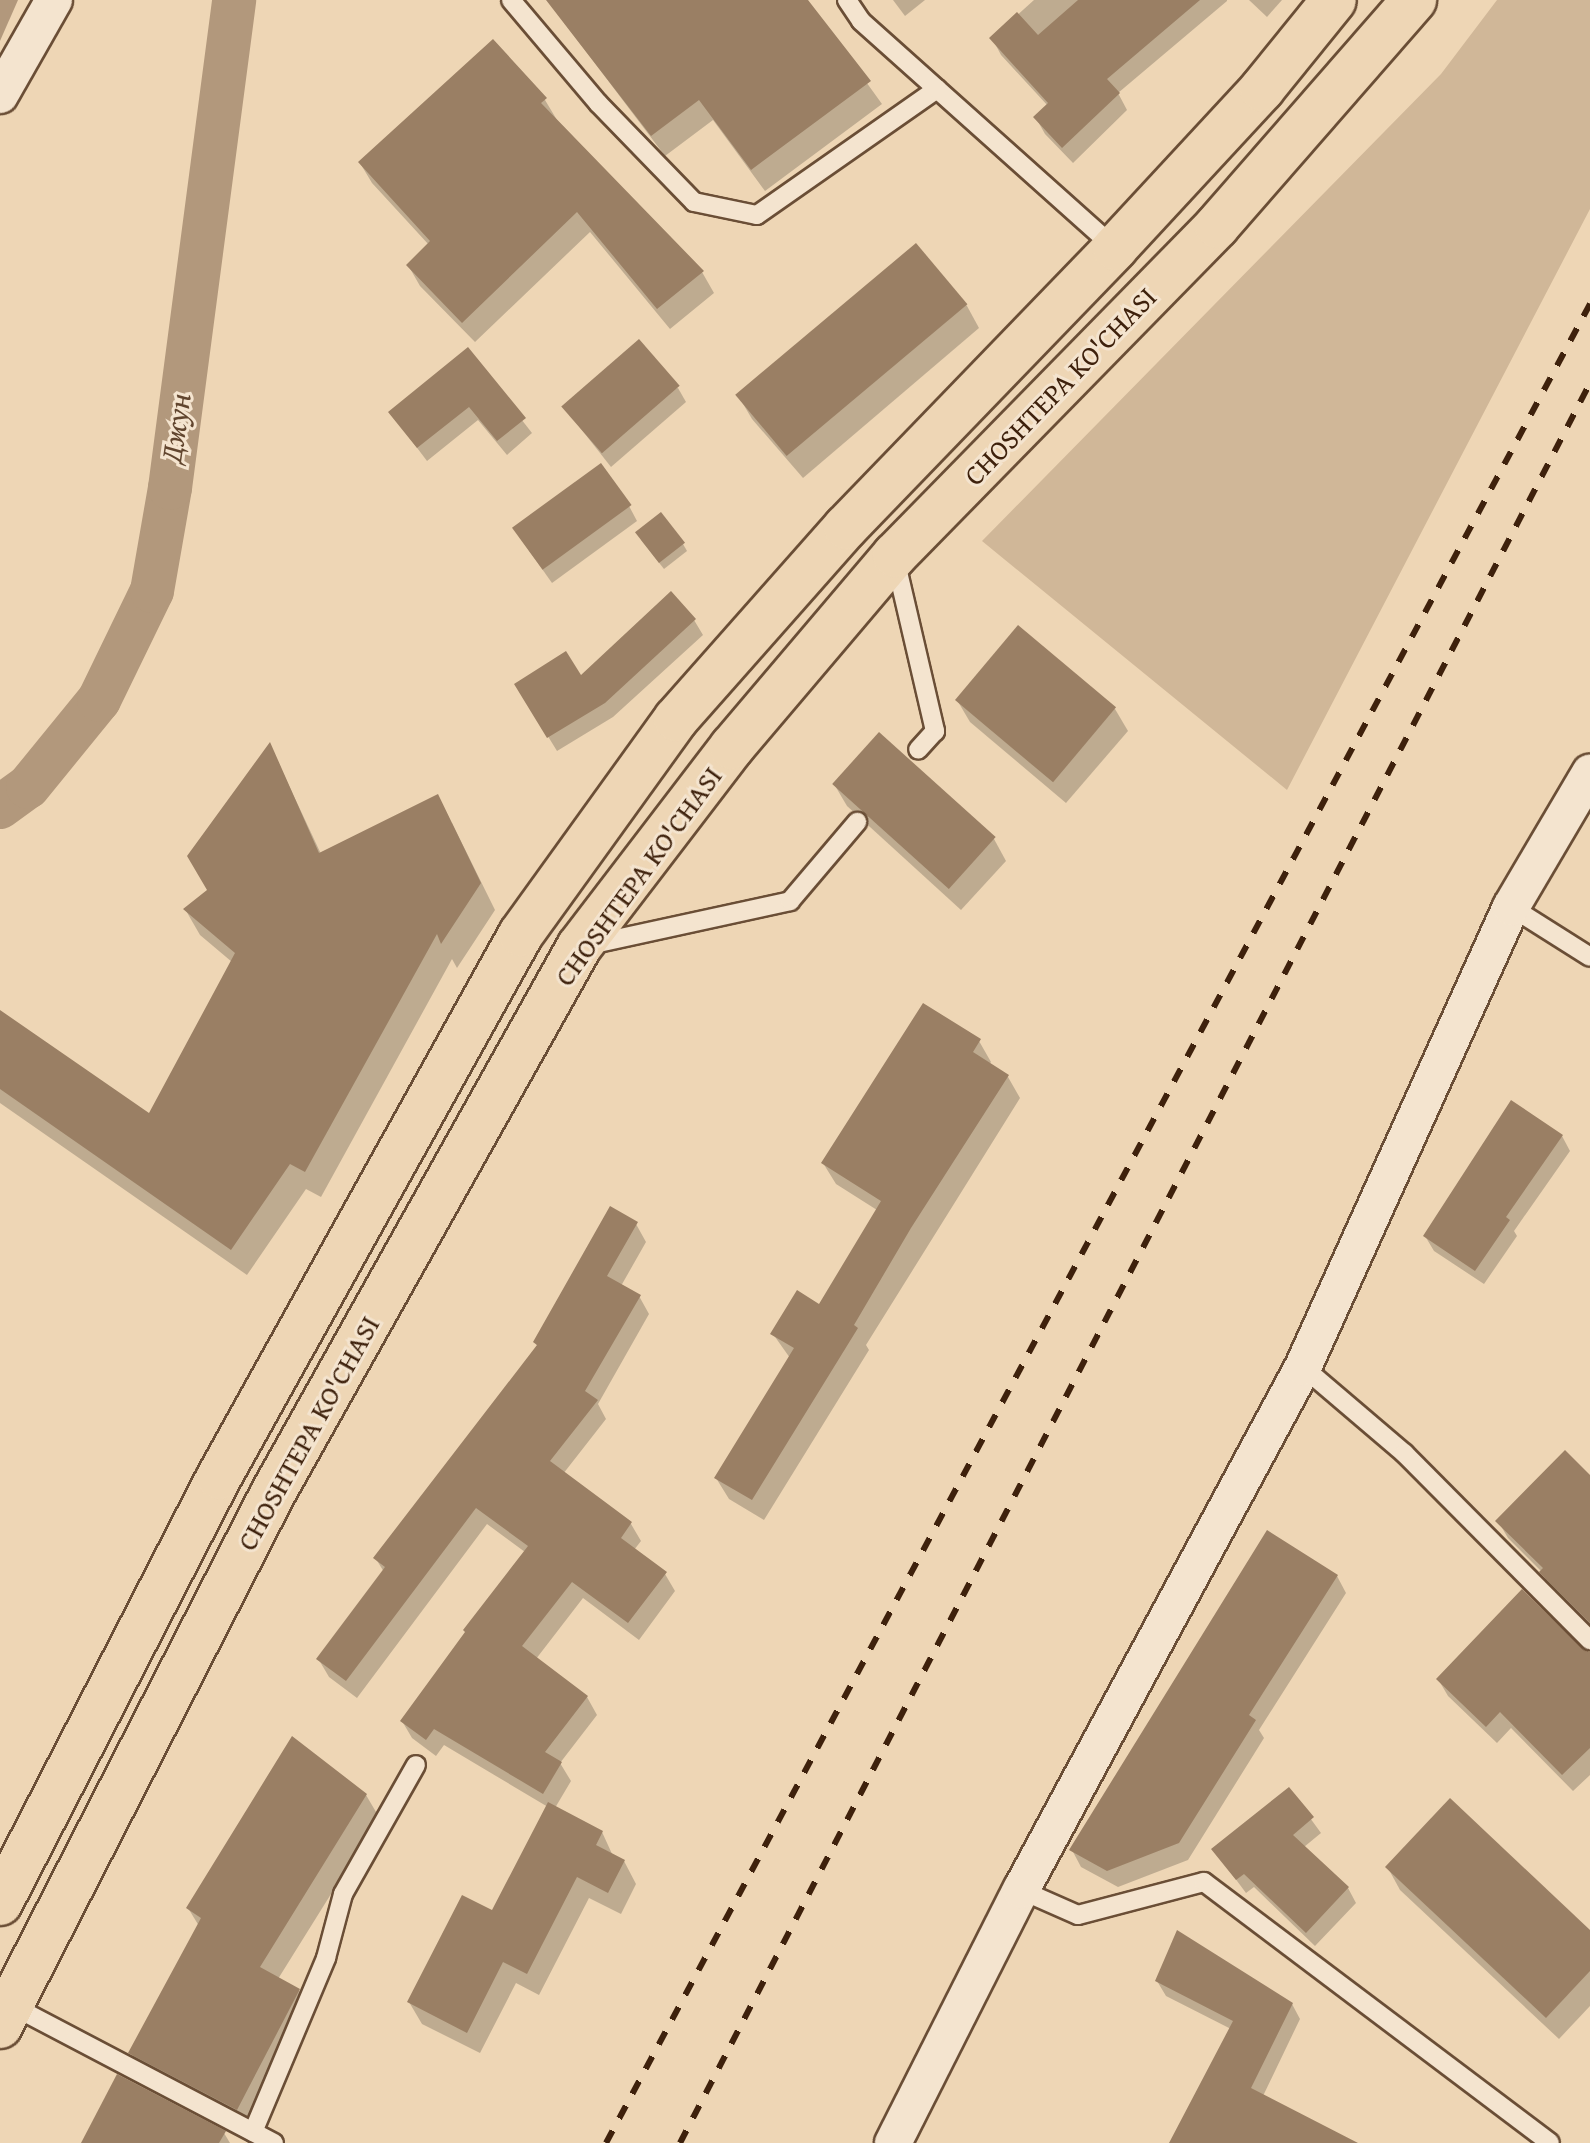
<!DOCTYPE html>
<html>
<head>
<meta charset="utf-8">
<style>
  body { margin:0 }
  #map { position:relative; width:1590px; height:2143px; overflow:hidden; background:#eed6b5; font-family:"Gentium Book Plus",serif }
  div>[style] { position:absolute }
  .green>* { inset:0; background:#d0b798 }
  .water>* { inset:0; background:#b2987c }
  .shadow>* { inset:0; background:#0003 }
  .canal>* { height:44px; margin:-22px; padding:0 22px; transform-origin:22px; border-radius:22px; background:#b2987c }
  .building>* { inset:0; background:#9a7f64; transform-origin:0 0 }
  .roads { filter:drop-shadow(2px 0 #6a4e36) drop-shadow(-2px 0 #6a4e36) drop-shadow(0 2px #6a4e36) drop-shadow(0 -2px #6a4e36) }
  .lane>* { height:18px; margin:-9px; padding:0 9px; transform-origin:9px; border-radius:9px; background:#f4e4cf }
  .street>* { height:36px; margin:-18px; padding:0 18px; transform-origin:18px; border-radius:18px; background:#f4e4cf }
  .primary>* { height:44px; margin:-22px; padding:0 22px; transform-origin:22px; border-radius:22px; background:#eed6b5 }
  .rail>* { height:6px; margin-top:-3px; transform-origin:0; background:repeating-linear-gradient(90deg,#3e210c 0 14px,transparent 0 28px) }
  span { translate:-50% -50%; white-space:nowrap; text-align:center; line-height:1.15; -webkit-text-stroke:6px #f4e4cf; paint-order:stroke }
  .street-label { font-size:28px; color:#3e210c }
  .water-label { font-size:30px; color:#61452e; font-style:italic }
</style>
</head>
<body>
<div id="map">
  <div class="green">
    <i style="clip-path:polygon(1497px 0,1590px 0,1590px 209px,1287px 790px,982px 541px,1441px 74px)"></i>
  </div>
  <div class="water">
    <i style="clip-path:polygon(0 0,18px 0,0 41px)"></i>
  </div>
  <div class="shadow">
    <i style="clip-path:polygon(547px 0,807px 0,882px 104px,765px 191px,713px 120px,665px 156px)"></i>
    <i style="clip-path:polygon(893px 0,925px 0,905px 16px)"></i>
    <i style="clip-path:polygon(1034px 0,1227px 0,1227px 1px,1118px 93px,1127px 110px,1073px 163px,1045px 134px,1036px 118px,1048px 106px,1001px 55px,992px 38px)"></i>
    <i style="clip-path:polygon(1249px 0,1282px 0,1267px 17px)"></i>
    <i style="clip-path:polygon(493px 42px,545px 100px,557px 120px,702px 272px,714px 293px,670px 329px,590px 232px,475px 342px,420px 286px,408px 265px,429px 245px,372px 183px,360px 163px)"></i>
    <i style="clip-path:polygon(915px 246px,967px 306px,979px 328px,803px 478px,752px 419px,739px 397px)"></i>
    <i style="clip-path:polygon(467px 350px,532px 433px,507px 455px,478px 420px,427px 461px,390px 412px)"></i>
    <i style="clip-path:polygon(678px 388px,686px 402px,611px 467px,563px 406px)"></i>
    <i style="clip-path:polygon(629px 506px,637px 521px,552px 583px,523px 542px)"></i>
    <i style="clip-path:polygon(641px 540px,683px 544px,687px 551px,664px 569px)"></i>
    <i style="clip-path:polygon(694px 620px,703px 635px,613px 717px,557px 751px,525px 699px,581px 678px)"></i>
    <i style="clip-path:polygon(957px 700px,1115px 709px,1128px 731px,1066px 803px,970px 722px)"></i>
    <i style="clip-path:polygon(270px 745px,321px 854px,452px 823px,495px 910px,457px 968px,452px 959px,321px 1197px,306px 1189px,247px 1275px,0 1103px,0 1012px,150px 1116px,232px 962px,200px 935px,185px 909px,209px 891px)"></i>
    <i style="clip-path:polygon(834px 784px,994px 839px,1006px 861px,961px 910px,847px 806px)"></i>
    <i style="clip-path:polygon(979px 1041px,991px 1062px,989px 1065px,1008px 1077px,1020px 1098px,866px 1345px,869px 1350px,764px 1520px,729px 1499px,716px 1478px,790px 1358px,773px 1334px,820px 1307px,877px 1210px,836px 1184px,823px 1163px)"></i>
    <i style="clip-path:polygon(1562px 1136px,1570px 1151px,1514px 1231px,1517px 1236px,1484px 1284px,1434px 1251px,1425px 1236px)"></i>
    <i style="clip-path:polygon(636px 1224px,646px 1242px,621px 1286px,639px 1296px,649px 1314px,598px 1404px,606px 1419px,563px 1474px,631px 1524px,641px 1541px,634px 1550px,665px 1574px,675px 1591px,639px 1640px,583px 1598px,536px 1659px,587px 1697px,597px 1715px,560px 1763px,571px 1781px,555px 1808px,602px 1832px,613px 1856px,624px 1861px,636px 1884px,621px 1914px,589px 1898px,539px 1995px,516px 1983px,480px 2053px,422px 2024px,409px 2002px,493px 1913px,548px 1807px,444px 1745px,436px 1756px,412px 1738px,402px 1721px,525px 1552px,487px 1524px,357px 1698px,329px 1677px,319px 1660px,384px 1572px,376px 1559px,538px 1347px,535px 1342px)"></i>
    <i style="clip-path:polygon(1590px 1478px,1590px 1628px,1552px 1590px,1541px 1571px,1508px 1538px,1498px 1521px)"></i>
    <i style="clip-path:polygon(1337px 1576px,1346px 1593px,1259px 1730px,1264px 1738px,1188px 1860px,1118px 1887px,1081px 1867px,1072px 1850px)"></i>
    <i style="clip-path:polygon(1581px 1651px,1590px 1653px,1590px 1775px,1573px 1791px,1511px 1728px,1497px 1743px,1448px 1696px,1438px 1679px)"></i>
    <i style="clip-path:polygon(1289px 1789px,1321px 1833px,1304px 1847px,1348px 1888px,1356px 1903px,1315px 1946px,1254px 1887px,1246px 1893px,1214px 1850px)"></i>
    <i style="clip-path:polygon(366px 1795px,379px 1817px,278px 1979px,299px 1990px,311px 2012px,250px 2131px,144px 2075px,131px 2053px,199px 1926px,188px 1908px)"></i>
    <i style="clip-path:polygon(1388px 1868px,1590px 1933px,1590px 2006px,1559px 2039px,1400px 1890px)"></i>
    <i style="clip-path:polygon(1157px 1981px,1292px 2004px,1300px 2019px,1263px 2096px,1335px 2143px,1177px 2143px,1231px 2029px,1166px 1996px)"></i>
    <i style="clip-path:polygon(224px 2133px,230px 2143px,83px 2143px)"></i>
  </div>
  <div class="canal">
    <i style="left:0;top:807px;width:34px;rotate:-36deg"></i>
    <i style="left:28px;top:787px;width:112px;rotate:-50.8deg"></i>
    <i style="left:99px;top:700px;width:121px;rotate:-64.1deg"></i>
    <i style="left:152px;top:591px;width:105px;rotate:-80.1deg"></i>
    <i style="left:170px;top:488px;width:492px;rotate:-82.5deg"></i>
  </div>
  <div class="building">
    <i style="clip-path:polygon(546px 0,808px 0,871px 81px,751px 170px,699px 100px,651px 136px)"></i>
    <i style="clip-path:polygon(1078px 0,1200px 0,1107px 79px,1120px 93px,1062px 148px,1033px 117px,1048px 103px,989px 38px,1017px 12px,1038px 35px)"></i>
    <i style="clip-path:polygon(493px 39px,547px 98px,541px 103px,704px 271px,657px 309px,577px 212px,462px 323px,406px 265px,430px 241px,358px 162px)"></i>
    <i style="left:916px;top:243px;width:80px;height:236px;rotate:50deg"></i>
    <i style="left:639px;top:339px;width:62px;height:103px;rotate:49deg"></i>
    <i style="clip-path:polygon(468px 347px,526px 418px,497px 441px,469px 407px,417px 448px,388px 412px)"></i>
    <i style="left:601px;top:463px;width:52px;height:110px;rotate:54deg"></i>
    <i style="left:661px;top:512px;width:39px;height:33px;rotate:52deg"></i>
    <i style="clip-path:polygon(671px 591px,696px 619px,605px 703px,547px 738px,514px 684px,566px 651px,581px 675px)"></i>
    <i style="left:1018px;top:625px;width:128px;height:98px;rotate:40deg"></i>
    <i style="left:879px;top:732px;width:157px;height:70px;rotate:42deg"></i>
    <i style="clip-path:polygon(270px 742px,319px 853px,438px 794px,481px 883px,441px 944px,437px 934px,305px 1172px,290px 1164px,231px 1250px,0 1089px,0 1010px,149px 1113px,235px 953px,183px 909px,207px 890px,187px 856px)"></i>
    <i style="clip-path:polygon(923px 1003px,981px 1039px,973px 1052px,1009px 1075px,911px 1228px,854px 1325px,858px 1328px,752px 1500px,714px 1478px,794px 1348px,770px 1334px,797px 1290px,819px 1304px,881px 1201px,821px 1163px)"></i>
    <i style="clip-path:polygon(1511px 1100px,1563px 1135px,1506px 1217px,1510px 1220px,1475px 1271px,1423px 1236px)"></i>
    <i style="clip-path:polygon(610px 1206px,638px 1222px,607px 1276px,641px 1295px,585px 1391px,598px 1400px,550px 1461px,632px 1522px,621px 1538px,667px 1572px,628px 1623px,572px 1582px,522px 1646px,588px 1696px,545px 1752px,562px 1762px,543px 1794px,434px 1729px,426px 1740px,400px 1721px,465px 1632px,463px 1630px,528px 1546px,476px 1508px,346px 1681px,316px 1659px,385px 1567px,373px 1558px,537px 1345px,533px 1342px)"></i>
    <i style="clip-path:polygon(1565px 1450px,1590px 1475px,1590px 1623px,1539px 1572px,1543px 1568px,1495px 1521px)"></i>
    <i style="clip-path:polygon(1267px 1530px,1338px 1575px,1249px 1715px,1256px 1720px,1179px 1843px,1107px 1871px,1069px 1850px)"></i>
    <i style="clip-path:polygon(1522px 1589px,1582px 1648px,1590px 1652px,1590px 1748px,1562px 1775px,1500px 1712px,1486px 1727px,1436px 1679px)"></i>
    <i style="clip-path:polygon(292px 1736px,367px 1794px,260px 1967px,300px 1989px,237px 2110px,128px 2053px,201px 1918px,186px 1908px)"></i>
    <i style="clip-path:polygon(1289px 1787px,1314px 1817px,1293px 1835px,1349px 1887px,1306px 1933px,1244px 1874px,1236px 1880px,1211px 1849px)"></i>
    <i style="clip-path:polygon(1450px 1798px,1590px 1930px,1590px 1971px,1546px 2018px,1385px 1867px)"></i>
    <i style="clip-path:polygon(548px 1802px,603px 1831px,596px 1845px,625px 1860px,608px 1893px,577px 1877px,527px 1974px,503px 1962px,467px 2033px,407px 2002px,462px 1895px,492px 1910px)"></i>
    <i style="clip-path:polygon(1177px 1930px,1293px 2003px,1251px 2088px,1358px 2143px,1169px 2143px,1233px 2021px,1155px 1981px)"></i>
    <i style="clip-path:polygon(117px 2074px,226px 2131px,219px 2143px,81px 2143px)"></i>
  </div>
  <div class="roads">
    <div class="lane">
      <i style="left:511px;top:0;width:135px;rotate:49.8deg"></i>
      <i style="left:598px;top:103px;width:138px;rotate:45.9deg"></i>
      <i style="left:694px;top:202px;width:64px;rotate:11.7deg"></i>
      <i style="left:757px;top:215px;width:220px;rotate:-35deg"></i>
      <i style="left:847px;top:0;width:25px;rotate:56deg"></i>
      <i style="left:861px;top:21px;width:341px;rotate:41.8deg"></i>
      <i style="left:895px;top:559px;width:177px;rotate:76.9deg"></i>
      <i style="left:935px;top:731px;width:25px;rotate:132deg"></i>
      <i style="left:1511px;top:907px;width:93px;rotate:32.3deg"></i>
      <i style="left:589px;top:945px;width:206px;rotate:-12.3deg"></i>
      <i style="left:790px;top:901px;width:104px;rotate:-49.7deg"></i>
      <i style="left:1303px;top:1367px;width:133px;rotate:40.4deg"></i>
      <i style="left:1404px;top:1453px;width:264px;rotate:45.2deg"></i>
      <i style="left:1021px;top:1890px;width:62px;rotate:23.7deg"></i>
      <i style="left:1078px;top:1915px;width:130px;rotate:-14.7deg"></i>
      <i style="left:1204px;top:1882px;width:433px;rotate:37deg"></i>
      <i style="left:11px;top:2005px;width:297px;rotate:27.7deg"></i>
      <i style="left:253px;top:2132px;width:189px;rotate:-67.2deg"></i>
      <i style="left:326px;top:1958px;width:66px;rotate:-75.1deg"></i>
      <i style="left:343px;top:1894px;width:148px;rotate:-60.5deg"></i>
    </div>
    <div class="street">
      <i style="left:0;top:95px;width:109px;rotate:-60.4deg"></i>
      <i style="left:893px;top:2143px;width:284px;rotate:-63.2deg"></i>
      <i style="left:1021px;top:1890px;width:594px;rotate:-61.67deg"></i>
      <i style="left:1303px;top:1367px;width:505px;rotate:-65.67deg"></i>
      <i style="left:1511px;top:907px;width:156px;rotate:-59.5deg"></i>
    </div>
    <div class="primary">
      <i style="left:0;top:1903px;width:479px;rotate:-62.8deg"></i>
      <i style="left:219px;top:1477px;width:621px;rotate:-60.92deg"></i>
      <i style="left:521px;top:934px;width:265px;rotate:-54.2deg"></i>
      <i style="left:676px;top:719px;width:256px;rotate:-48.5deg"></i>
      <i style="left:846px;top:527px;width:388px;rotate:-46deg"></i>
      <i style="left:1115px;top:248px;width:217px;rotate:-47.2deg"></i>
      <i style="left:1262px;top:89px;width:114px;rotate:-51deg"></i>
      <i style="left:0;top:2026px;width:599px;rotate:-62.88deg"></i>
      <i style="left:273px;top:1493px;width:626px;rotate:-60.73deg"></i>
      <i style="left:579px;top:947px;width:252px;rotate:-52.6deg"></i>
      <i style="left:732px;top:747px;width:252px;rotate:-49.7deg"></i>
      <i style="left:895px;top:555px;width:460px;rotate:-45.6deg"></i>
      <i style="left:1217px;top:226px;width:300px;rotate:-48.9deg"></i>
    </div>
  </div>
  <div class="rail">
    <i style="left:606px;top:2143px;width:2086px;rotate:-61.85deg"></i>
    <i style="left:680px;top:2143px;width:1981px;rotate:-62.66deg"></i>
  </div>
  <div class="street-label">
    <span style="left:1060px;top:386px;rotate:-46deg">CHOSHTEPA KO'CHASI</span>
    <span style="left:638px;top:876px;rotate:-54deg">CHOSHTEPA KO'CHASI</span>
    <span style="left:308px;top:1433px;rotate:-61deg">CHOSHTEPA KO'CHASI</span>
  </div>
  <div class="water-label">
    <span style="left:175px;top:428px;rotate:-82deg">Джун</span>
  </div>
</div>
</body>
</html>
